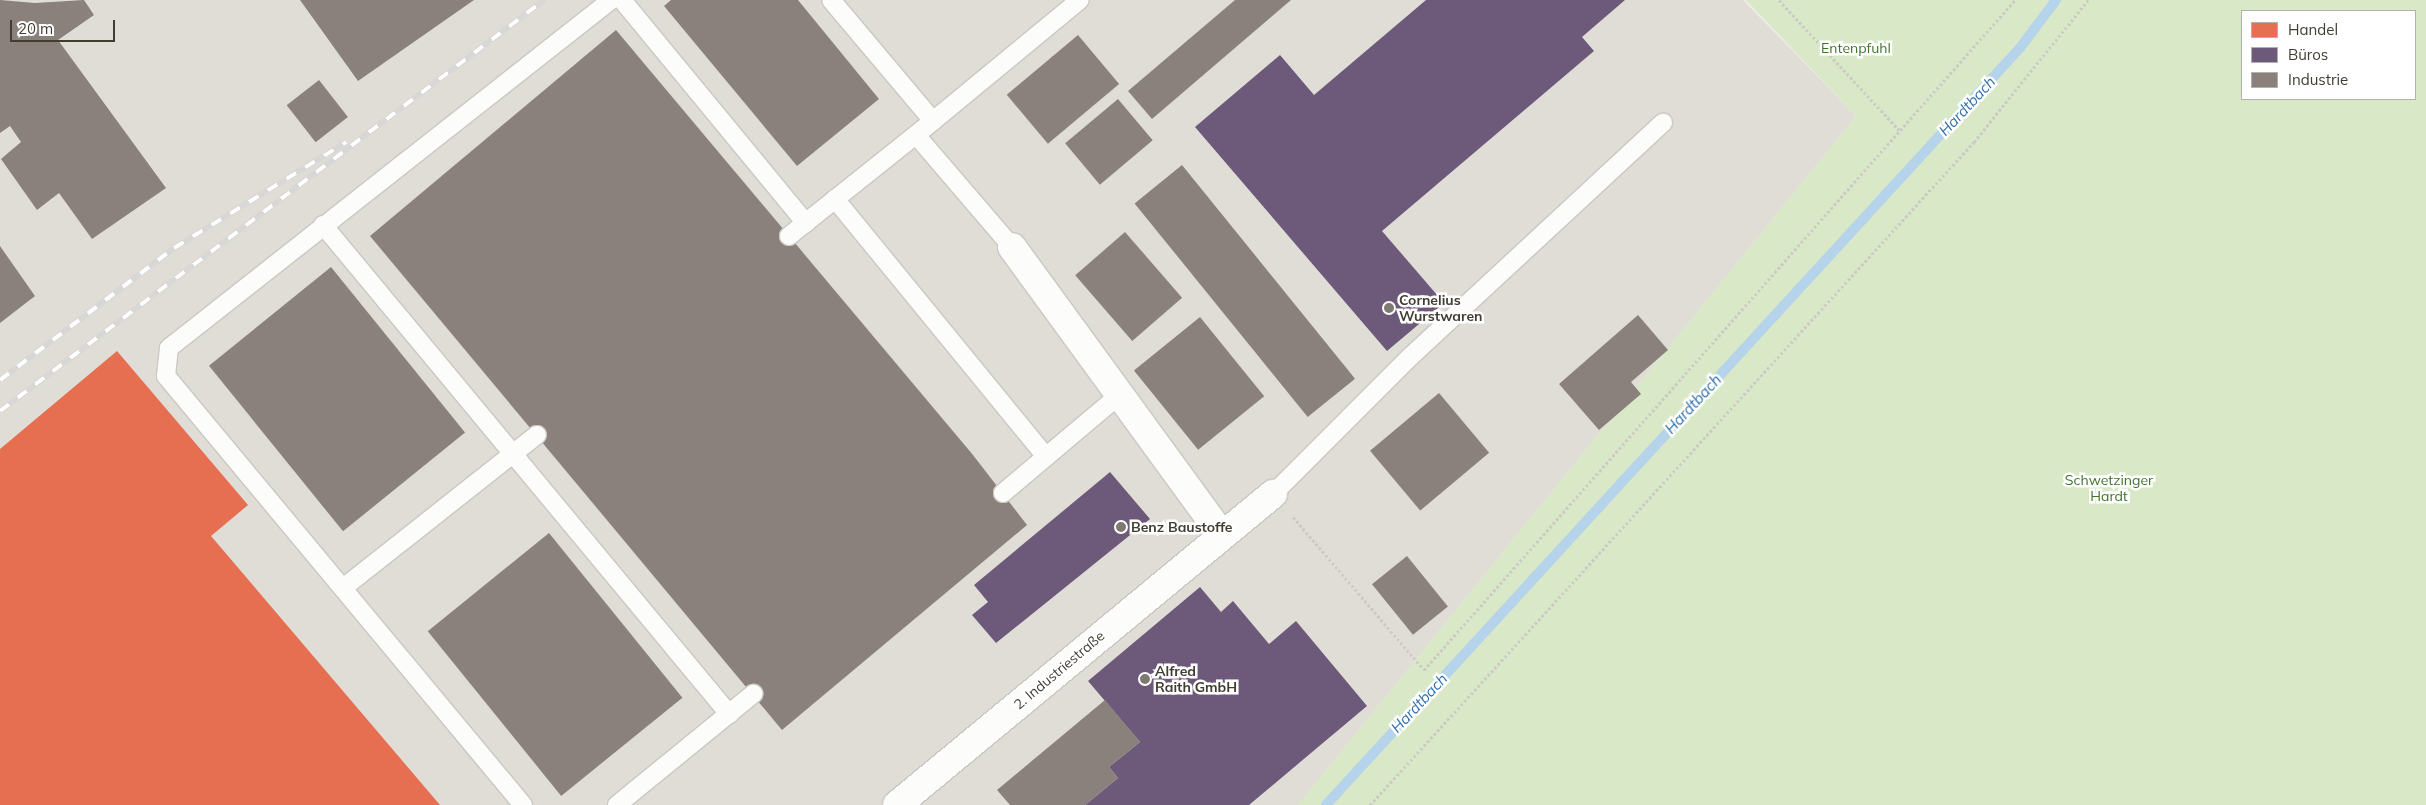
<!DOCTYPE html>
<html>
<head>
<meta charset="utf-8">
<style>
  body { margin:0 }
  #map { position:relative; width:2426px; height:805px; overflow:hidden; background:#eeece6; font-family:Mulish,sans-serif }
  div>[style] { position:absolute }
  .industrial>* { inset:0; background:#e0ddd7 }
  .green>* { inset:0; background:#d9e8c6 }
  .shops>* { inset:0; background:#e76f51 }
  .offices>* { inset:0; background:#6d597a }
  .industry>* { inset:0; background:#8a817c; transform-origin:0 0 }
  .stream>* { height:10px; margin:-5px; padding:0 5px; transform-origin:5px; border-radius:5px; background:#b6d3ec }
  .path>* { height:3px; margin-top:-1.5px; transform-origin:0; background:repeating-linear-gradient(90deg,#cccac5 0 2.5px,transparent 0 5px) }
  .roads { filter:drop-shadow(1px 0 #cac8c2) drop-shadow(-1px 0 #cac8c2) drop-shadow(0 1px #cac8c2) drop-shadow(0 -1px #cac8c2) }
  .lane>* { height:18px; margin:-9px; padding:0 9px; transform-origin:9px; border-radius:9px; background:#fcfcfb }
  .street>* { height:28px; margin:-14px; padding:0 14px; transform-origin:14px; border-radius:14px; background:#fcfcfb }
  .rail>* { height:5.5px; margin-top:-2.75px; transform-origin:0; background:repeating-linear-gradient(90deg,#fff 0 11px,#d7d7d6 0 22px); box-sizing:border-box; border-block:1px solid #d7d7d6 }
  .dots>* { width:14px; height:14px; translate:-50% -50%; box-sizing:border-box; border:2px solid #fff; border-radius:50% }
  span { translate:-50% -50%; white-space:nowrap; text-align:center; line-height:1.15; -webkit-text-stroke:5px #fff; paint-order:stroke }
  .park-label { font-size:14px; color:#407228 }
  .poi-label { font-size:14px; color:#423d33; font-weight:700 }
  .left { translate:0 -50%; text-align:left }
  .street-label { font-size:14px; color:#423d33 }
  .water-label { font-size:15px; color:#2f6fab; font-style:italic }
  .legend { position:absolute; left:2241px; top:10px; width:175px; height:90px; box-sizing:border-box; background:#fff; border:1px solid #b3b1ad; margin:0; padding:6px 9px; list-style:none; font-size:15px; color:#423d33 }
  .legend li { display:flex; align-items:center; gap:10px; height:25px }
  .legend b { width:25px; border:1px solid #b3b1ad }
  .scale { position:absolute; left:10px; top:20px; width:105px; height:22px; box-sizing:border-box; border:2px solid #423d33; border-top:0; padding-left:6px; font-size:15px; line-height:18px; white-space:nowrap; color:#423d33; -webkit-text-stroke:4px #fff; paint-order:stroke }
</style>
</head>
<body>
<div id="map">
  <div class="industrial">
    <i style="clip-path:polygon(0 0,1743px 0,1856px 116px,1298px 805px,0 805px)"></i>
  </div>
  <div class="green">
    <i style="clip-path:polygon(evenodd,1746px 0,2426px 0,2426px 805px,1298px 805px,1856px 116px,1746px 0,2242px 11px,2415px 11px,2415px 99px,2242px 99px,2242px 11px)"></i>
  </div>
  <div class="shops">
    <i style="clip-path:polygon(117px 351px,248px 505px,211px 536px,440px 805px,0 805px,0 449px)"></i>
  </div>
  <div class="offices">
    <i style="clip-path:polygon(1426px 0,1625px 0,1582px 37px,1594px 51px,1382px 231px,1444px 303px,1387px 351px,1195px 127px,1280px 55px,1314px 95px)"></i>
    <i style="clip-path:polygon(1110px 472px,1150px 519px,996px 643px,972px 615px,988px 602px,974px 585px)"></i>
    <i style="clip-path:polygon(1200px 587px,1221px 612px,1233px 601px,1269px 644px,1296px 621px,1367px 706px,1249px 805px,1085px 805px,1118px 778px,1109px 767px,1140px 742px,1088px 681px)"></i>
  </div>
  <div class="industry">
    <i style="clip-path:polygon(0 0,35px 3px,84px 0,94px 15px,58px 40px,166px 188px,92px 239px,59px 193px,37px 210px,1px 159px,21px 142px,10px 126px,0 133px)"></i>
    <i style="clip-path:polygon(300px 0,474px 0,358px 81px)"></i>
    <i style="clip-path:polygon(671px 0,798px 0,879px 99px,797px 166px,664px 6px)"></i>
    <i style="clip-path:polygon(1235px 0,1291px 0,1152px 119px,1128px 91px)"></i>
    <i style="clip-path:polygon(616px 30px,973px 455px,1027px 525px,782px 730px,370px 236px)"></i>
    <i style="left:1078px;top:35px;width:64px;height:93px;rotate:50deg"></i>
    <i style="left:319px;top:80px;width:47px;height:41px;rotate:52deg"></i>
    <i style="left:1118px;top:99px;width:54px;height:69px;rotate:50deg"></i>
    <i style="left:1182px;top:165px;width:275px;height:61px;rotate:51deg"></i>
    <i style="left:1125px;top:232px;width:87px;height:66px;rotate:49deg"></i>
    <i style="clip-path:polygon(0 246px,35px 296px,0 323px)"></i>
    <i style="left:331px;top:267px;width:213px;height:157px;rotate:51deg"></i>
    <i style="clip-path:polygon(1638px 315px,1668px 350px,1631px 382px,1641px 394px,1599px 430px,1559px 384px)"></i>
    <i style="left:1200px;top:317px;width:102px;height:85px;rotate:51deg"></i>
    <i style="left:1439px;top:393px;width:78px;height:90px;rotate:50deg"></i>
    <i style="left:549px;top:533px;width:212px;height:156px;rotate:51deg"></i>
    <i style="left:1407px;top:556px;width:65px;height:45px;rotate:51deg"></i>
    <i style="clip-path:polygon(1105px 700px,1140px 742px,1109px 767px,1118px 778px,1085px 805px,1010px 805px,997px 790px)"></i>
  </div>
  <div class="stream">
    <i style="left:1326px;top:805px;width:1027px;rotate:-47.49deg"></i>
    <i style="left:2020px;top:48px;width:60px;rotate:-53.1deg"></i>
  </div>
  <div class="path">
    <i style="left:1779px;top:0;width:177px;rotate:47.3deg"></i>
    <i style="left:1293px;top:517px;width:201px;rotate:49.4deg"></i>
    <i style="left:1424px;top:670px;width:893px;rotate:-48.58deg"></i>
    <i style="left:1370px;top:805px;width:897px;rotate:-47.67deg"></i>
    <i style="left:1974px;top:142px;width:182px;rotate:-51.2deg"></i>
  </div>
  <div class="roads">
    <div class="lane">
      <i style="left:622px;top:0;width:289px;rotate:50.5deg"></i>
      <i style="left:933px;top:121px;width:190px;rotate:-39.5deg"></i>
      <i style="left:916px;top:135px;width:148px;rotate:49.4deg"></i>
      <i style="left:835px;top:199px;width:333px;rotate:50.7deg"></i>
      <i style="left:323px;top:225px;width:636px;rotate:50.3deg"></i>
      <i style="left:789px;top:236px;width:184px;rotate:-38.6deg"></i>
      <i style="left:933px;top:121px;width:158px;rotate:-130.1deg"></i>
      <i style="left:1003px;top:493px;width:150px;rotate:-40.1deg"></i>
      <i style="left:1273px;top:494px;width:194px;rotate:-45deg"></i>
      <i style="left:1410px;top:357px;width:345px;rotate:-42.8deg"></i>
      <i style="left:343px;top:588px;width:247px;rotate:-38.3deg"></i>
      <i style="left:523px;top:805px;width:558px;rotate:-129.77deg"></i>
      <i style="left:166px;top:376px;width:28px;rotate:-84deg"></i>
      <i style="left:169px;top:348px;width:563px;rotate:-38.21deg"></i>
      <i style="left:617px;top:805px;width:176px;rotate:-39.2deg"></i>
    </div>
    <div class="street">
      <i style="left:1012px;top:247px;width:356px;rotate:53.9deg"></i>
      <i style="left:897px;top:805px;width:488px;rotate:-39.6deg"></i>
    </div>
  </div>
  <div class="rail">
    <i style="left:0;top:380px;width:218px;rotate:-37.2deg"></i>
    <i style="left:174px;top:248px;width:202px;rotate:-31.6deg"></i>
    <i style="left:0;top:411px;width:682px;rotate:-37.07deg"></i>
  </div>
  <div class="dots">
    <i style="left:1389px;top:308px;background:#7e7a72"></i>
    <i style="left:1121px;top:527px;background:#7e7a72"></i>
    <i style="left:1145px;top:679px;background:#7e7a72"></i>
  </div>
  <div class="park-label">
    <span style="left:1856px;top:48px">Entenpfuhl</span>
    <span style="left:2109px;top:488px">Schwetzinger<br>Hardt</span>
  </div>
  <div class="poi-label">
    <span class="left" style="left:1399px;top:308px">Cornelius<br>Wurstwaren</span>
    <span class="left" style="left:1131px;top:527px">Benz Baustoffe</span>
    <span class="left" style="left:1155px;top:679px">Alfred<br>Raith GmbH</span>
  </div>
  <div class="street-label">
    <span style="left:1059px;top:670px;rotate:-40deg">2. Industriestraße</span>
  </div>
  <div class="water-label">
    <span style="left:1967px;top:106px;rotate:-47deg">Hardtbach</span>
    <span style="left:1693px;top:404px;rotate:-47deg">Hardtbach</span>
    <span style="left:1419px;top:703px;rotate:-47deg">Hardtbach</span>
  </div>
  <ul class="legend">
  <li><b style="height:14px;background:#e76f51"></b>Handel</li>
  <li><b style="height:14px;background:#6d597a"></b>Büros</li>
  <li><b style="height:14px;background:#8a817c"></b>Industrie</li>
  </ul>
  <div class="scale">20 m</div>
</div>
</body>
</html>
